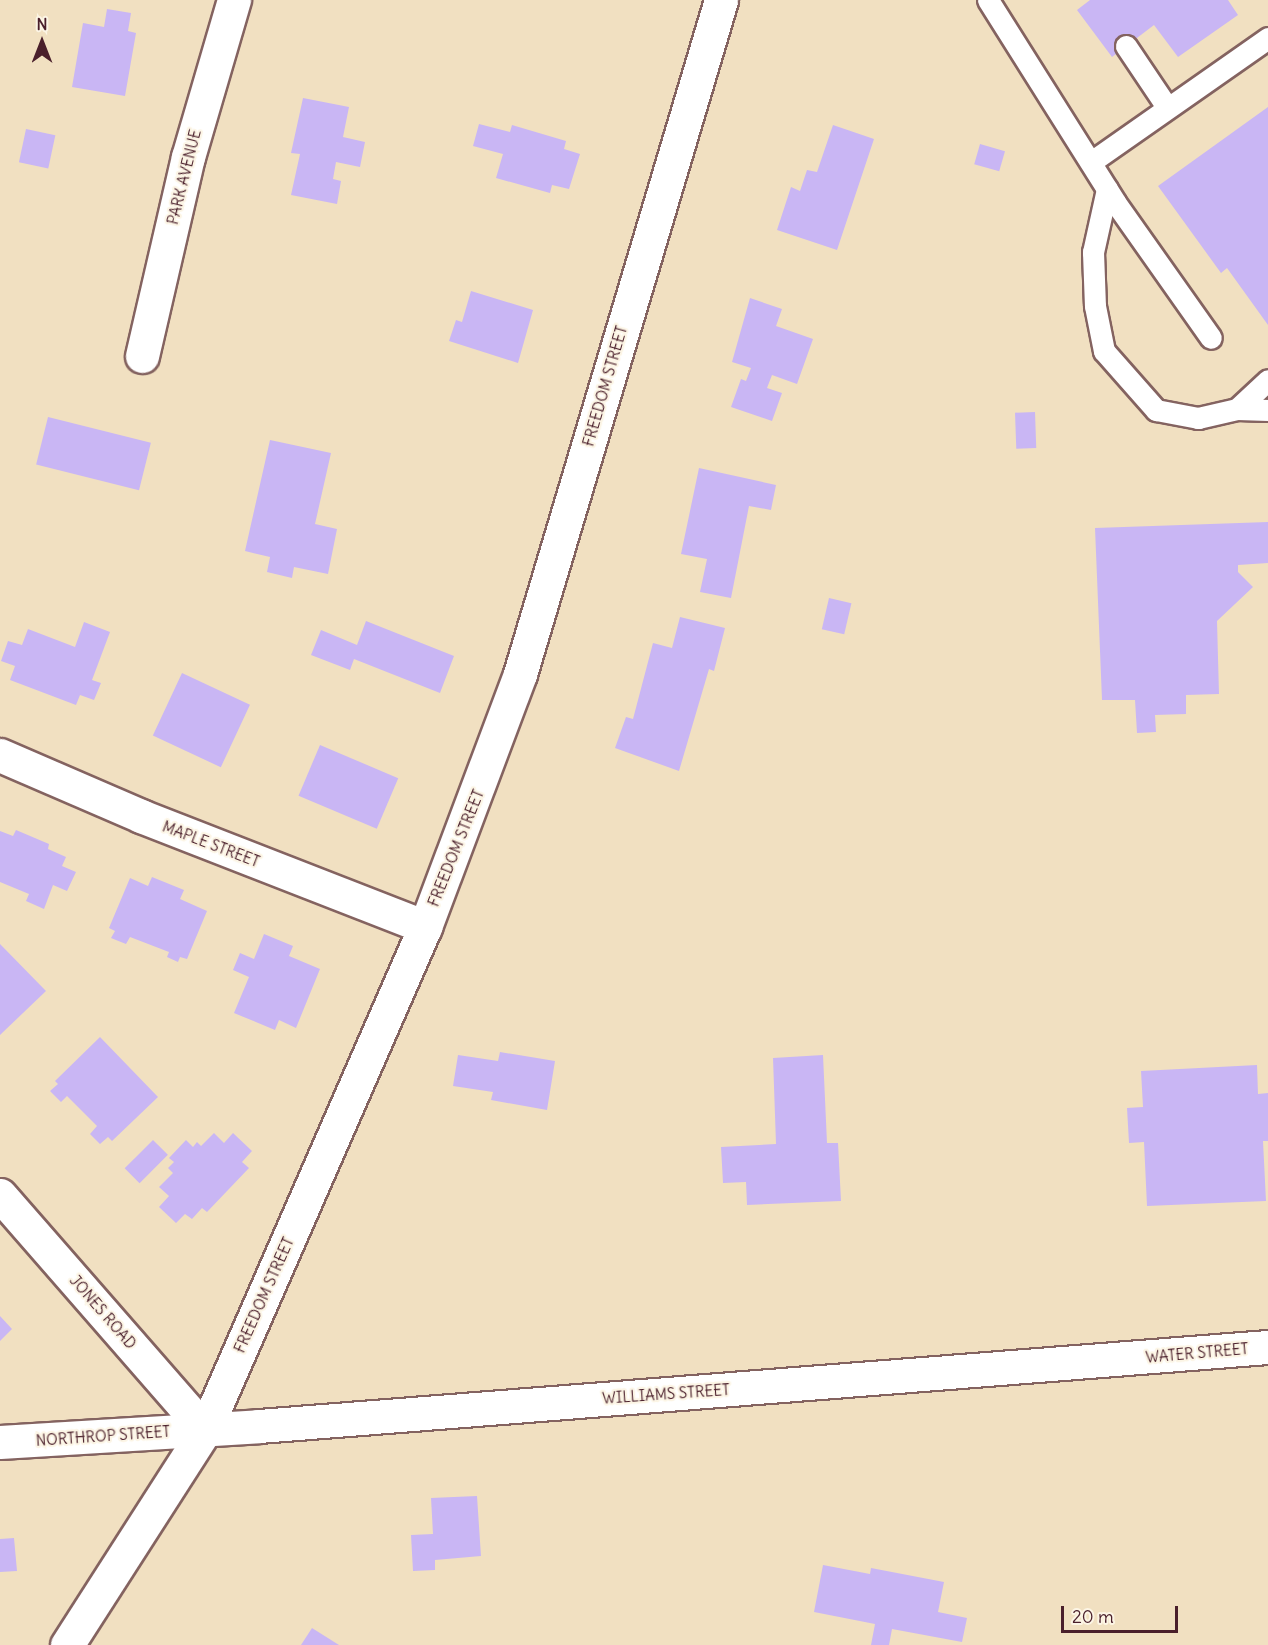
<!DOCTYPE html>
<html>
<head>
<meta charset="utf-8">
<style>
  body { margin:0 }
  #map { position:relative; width:1268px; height:1645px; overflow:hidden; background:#f1e0c1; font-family:Delius,sans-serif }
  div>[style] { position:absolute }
  .building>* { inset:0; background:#c9b6f4; transform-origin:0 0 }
  .roads { filter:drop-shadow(2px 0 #846360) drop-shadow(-2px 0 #846360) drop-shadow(0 2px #846360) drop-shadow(0 -2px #846360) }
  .service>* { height:21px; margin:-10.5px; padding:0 10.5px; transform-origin:10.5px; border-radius:10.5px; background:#fff }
  .minor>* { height:33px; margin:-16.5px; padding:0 16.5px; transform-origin:16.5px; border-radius:16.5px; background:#fff }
  .tertiary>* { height:33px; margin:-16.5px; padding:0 16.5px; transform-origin:16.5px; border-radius:16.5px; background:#fff }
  span { translate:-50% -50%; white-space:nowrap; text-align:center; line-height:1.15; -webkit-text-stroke:4.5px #fcf5e5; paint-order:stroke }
  .street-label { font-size:15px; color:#4a1f2b }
  .north { position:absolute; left:12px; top:12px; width:60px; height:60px; -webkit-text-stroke:4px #fcf5e5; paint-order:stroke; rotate:0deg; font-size:16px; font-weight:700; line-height:24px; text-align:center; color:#4a1f2b }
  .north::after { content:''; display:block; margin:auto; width:21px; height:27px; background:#4a1f2b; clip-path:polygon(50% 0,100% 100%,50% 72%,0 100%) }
  .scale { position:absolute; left:1061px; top:1606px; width:117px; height:27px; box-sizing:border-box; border:3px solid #4a1f2b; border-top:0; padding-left:8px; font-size:18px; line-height:21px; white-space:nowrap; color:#4a1f2b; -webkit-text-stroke:4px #fcf5e5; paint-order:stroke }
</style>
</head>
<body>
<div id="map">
  <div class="building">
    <i style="clip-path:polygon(1090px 0,1228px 0,1238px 15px,1178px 57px,1154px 25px,1112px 57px,1077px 10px)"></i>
    <i style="clip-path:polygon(107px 9px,131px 13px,128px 31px,136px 33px,125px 96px,72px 87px,83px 23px,104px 27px)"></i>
    <i style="clip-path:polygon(303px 98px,349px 107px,343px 137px,365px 142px,360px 167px,336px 162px,333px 179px,341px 181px,337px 204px,291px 195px,300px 154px,291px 153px)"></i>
    <i style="clip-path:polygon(1268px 107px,1268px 325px,1227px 268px,1221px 273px,1158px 186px)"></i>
    <i style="clip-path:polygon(479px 124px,510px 132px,512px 125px,566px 141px,564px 149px,580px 154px,569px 189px,552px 185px,550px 193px,496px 178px,503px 154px,473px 146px)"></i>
    <i style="clip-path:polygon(833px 125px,874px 139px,837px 250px,777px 230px,791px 187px,800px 191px,807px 170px,817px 172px)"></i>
    <i style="left:26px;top:129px;width:30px;height:34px;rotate:12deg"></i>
    <i style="left:980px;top:144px;width:26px;height:21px;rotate:16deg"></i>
    <i style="clip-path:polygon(471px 291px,533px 310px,518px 363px,449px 341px,456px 320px,462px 322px)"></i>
    <i style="clip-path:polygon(750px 298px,782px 309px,776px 326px,813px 339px,797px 384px,772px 375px,767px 388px,782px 393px,772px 421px,731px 407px,741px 379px,746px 381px,751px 368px,732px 362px)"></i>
    <i style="left:1035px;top:412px;width:36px;height:20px;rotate:88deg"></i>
    <i style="left:48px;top:417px;width:106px;height:49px;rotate:14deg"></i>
    <i style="clip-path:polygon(270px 440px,331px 453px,315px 524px,337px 529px,328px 574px,294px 567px,292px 578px,267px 572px,270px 557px,245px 551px)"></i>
    <i style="clip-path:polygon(699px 468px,776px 485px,771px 510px,749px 506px,731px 598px,700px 592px,707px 559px,681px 554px)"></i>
    <i style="clip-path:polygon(1268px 522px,1268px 563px,1238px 565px,1238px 572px,1253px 587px,1217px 621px,1219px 694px,1186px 695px,1186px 714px,1155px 715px,1156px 732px,1137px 733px,1135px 700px,1102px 700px,1095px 528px)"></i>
    <i style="left:829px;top:598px;width:23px;height:32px;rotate:13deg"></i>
    <i style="clip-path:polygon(680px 617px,725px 628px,714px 671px,709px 669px,679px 771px,615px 748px,626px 717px,633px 719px,653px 643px,672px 648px)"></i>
    <i style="clip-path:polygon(366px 621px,454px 656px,440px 693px,354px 659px,350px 670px,311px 655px,321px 630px,357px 645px)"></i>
    <i style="clip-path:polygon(84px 622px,110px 632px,92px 680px,101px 683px,94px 700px,80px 695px,76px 705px,10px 680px,15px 666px,1px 661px,8px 641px,22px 645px,28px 629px,75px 647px)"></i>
    <i style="left:182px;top:673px;width:75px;height:69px;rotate:25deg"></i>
    <i style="left:320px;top:745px;width:85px;height:55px;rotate:23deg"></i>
    <i style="clip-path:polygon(16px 830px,49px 844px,48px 849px,66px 857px,62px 866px,76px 872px,67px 891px,53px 885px,44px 909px,26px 901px,29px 894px,0 882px,0 831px,13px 836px)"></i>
    <i style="clip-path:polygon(152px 877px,184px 890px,180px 899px,207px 911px,187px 959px,180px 957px,178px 962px,167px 957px,169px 952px,130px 937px,126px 944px,111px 938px,115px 931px,109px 928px,130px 878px,148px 886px)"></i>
    <i style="clip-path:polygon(264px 934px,293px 946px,289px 956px,320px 969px,296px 1028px,279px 1020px,275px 1030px,234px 1013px,249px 977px,233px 970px,240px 953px,254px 959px)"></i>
    <i style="clip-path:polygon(0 944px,46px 991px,0 1035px)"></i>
    <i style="clip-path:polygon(100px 1037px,158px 1097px,112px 1141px,108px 1137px,100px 1144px,90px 1134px,97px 1126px,67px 1096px,61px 1102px,50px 1091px,58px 1084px,55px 1081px)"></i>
    <i style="clip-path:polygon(500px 1052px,555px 1061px,547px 1110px,491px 1100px,493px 1092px,453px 1086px,458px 1055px,498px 1061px)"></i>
    <i style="clip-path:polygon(823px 1055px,827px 1143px,838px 1143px,841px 1201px,747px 1205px,746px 1182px,723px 1183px,721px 1147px,776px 1144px,773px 1058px)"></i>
    <i style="clip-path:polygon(1257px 1065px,1258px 1094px,1268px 1093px,1268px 1141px,1263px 1141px,1266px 1201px,1147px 1206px,1144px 1142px,1129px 1143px,1127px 1108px,1143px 1107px,1141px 1071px)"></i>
    <i style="clip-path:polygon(214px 1133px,224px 1143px,233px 1133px,252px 1151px,242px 1162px,249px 1168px,207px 1212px,202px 1208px,192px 1219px,185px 1214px,176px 1223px,159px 1207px,169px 1196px,159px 1187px,173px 1173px,168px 1168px,174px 1162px,169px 1158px,186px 1140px,193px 1147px,197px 1142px,201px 1146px)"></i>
    <i style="left:153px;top:1140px;width:21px;height:40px;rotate:45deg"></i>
    <i style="clip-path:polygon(0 1316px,12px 1329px,0 1341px)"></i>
    <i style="clip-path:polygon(477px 1496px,481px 1556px,435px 1560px,435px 1570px,413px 1571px,411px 1535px,433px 1534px,431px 1498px)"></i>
    <i style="clip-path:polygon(14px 1538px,17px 1571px,0 1572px,0 1539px)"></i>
    <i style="clip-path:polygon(823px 1565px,870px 1574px,871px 1568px,944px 1582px,938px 1612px,967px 1618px,962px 1642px,892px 1629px,889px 1645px,871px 1645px,875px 1624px,814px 1612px)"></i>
    <i style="clip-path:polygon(312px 1628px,339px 1645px,301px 1645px)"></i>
  </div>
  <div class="roads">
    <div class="service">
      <i style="left:988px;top:0;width:239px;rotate:57.8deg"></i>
      <i style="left:1115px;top:202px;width:166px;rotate:54.8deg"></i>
      <i style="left:1126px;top:46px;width:73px;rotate:56.1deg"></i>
      <i style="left:1091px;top:162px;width:216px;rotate:-35deg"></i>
      <i style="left:1107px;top:189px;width:65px;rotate:102.5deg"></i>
      <i style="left:1093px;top:252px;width:54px;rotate:87.9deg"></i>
      <i style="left:1095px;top:306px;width:46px;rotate:78.7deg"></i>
      <i style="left:1104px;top:351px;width:79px;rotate:48.6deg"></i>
      <i style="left:1156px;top:410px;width:43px;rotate:10.8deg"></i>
      <i style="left:1198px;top:418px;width:40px;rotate:-13deg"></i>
      <i style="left:1237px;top:409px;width:31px;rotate:2deg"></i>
      <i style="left:1237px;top:409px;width:42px;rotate:-43.1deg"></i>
    </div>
    <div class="minor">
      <i style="left:142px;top:356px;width:204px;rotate:-77deg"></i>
      <i style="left:188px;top:157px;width:164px;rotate:-73.7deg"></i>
      <i style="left:0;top:755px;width:154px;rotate:23.4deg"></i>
      <i style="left:141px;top:816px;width:305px;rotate:21.3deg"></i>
      <i style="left:0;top:1195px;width:312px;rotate:48.9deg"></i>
    </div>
    <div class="tertiary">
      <i style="left:0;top:1442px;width:259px;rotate:-3.5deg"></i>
      <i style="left:259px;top:1426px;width:1012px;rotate:-4.48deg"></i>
      <i style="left:67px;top:1645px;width:255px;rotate:-57.3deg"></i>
      <i style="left:205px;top:1430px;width:549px;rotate:-66.38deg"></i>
      <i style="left:425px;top:927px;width:270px;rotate:-69.4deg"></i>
      <i style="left:520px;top:674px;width:703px;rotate:-73.39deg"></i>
    </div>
  </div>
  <div class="street-label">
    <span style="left:184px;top:177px;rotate:-76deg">PARK AVENUE</span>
    <span style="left:605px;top:386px;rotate:-74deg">FREEDOM STREET</span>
    <span style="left:211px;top:844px;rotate:21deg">MAPLE STREET</span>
    <span style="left:456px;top:848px;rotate:-68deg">FREEDOM STREET</span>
    <span style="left:264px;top:1295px;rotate:-66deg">FREEDOM STREET</span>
    <span style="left:103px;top:1312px;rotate:49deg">JONES ROAD</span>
    <span style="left:1197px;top:1353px;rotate:-5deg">WATER STREET</span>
    <span style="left:666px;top:1394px;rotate:-4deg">WILLIAMS STREET</span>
    <span style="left:103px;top:1436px;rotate:-4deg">NORTHROP STREET</span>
  </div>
  <div class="north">N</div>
  <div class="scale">20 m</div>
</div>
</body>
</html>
